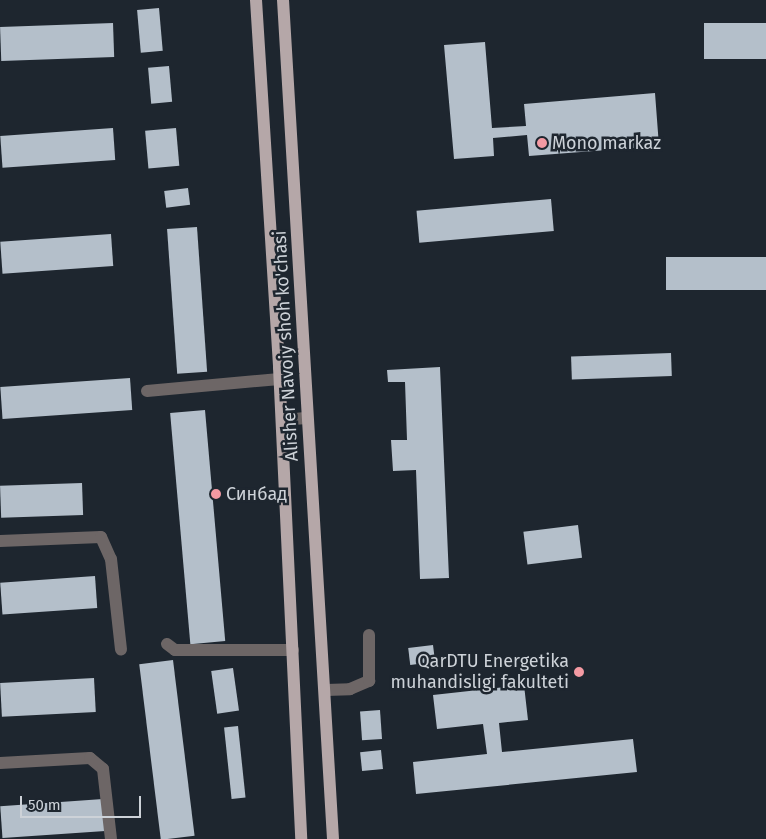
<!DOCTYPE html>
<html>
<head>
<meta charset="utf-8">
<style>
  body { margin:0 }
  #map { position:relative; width:766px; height:839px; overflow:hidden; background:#1e262f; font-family:"Fira Sans",sans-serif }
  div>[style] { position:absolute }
  .building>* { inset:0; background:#b4bfca; transform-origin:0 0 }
  .minor>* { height:12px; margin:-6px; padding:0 6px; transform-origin:6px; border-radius:6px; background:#6d6666 }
  .major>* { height:12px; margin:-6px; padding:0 6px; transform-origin:6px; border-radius:6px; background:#b5a7a8 }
  .dots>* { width:14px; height:14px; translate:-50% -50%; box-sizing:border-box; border:2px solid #1e262f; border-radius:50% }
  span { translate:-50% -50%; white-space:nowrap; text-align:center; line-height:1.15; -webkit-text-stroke:5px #1e262f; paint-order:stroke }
  .poi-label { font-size:18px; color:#cdd2d8 }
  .left { translate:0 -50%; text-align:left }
  .right { translate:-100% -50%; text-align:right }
  .street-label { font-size:18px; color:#cdd2d8 }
  .scale { position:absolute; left:20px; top:796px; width:121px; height:22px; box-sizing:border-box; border:2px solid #cdd2d8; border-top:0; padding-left:6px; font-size:15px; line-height:18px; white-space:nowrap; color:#cdd2d8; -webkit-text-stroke:4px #1e262f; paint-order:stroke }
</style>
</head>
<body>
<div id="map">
  <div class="building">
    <i style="left:159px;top:8px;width:43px;height:22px;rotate:85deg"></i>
    <i style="left:113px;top:23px;width:34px;height:113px;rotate:88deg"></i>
    <i style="left:766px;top:23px;width:36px;height:62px;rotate:90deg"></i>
    <i style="clip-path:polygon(485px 42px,492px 128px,526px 126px,524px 104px,655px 93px,659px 146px,529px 156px,527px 135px,493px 138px,494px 156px,454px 159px,444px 45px)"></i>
    <i style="left:169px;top:66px;width:36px;height:21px;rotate:85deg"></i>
    <i style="left:113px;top:128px;width:32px;height:113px;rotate:86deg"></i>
    <i style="left:176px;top:128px;width:38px;height:31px;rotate:85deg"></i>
    <i style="left:188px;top:188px;width:17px;height:24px;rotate:83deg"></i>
    <i style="left:551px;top:199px;width:32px;height:135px;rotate:85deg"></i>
    <i style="left:197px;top:227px;width:145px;height:30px;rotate:86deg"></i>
    <i style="left:111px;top:234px;width:32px;height:111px;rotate:86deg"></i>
    <i style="left:766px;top:257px;width:33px;height:100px;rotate:90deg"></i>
    <i style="left:671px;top:353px;width:23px;height:100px;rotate:88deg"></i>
    <i style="clip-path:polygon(440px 367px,449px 578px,420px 579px,416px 470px,393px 471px,391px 440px,407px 440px,405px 382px,388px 382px,387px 370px)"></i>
    <i style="left:130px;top:378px;width:32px;height:130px;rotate:86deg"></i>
    <i style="left:205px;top:410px;width:232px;height:35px;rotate:85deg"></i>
    <i style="left:82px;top:483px;width:32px;height:82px;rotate:88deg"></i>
    <i style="left:578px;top:525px;width:33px;height:55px;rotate:83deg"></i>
    <i style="left:95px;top:576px;width:32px;height:95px;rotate:86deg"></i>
    <i style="left:433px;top:645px;width:17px;height:25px;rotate:83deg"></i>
    <i style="left:173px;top:660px;width:177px;height:34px;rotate:83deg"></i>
    <i style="left:233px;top:668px;width:43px;height:22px;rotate:82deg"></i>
    <i style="left:94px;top:678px;width:34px;height:94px;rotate:87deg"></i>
    <i style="clip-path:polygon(524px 685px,528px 720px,499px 723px,502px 752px,633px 739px,637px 772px,416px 794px,413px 762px,487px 754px,483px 724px,437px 729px,433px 695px)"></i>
    <i style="left:380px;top:710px;width:29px;height:20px;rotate:86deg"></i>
    <i style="left:238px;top:726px;width:72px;height:14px;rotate:84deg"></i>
    <i style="left:381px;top:750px;width:19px;height:21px;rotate:84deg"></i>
    <i style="left:103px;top:799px;width:32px;height:103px;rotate:86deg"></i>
  </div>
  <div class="minor">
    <i style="left:147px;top:391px;width:133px;rotate:-5.2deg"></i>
    <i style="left:282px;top:420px;width:24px;rotate:-5deg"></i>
    <i style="left:0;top:541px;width:101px;rotate:-2.3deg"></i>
    <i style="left:101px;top:537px;width:24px;rotate:66deg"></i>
    <i style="left:111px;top:559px;width:91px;rotate:83.7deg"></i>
    <i style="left:167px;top:644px;width:10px;rotate:37deg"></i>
    <i style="left:175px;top:650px;width:118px"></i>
    <i style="left:326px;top:690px;width:24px;rotate:-2deg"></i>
    <i style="left:350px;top:689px;width:21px;rotate:-23deg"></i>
    <i style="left:369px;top:681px;width:46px;rotate:-90deg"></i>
    <i style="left:0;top:763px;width:90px;rotate:-3.2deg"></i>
    <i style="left:90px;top:758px;width:17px;rotate:40deg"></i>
    <i style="left:103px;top:769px;width:70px;rotate:83.5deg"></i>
  </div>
  <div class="major">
    <i style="left:256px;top:0;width:368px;rotate:86.4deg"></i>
    <i style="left:279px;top:367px;width:473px;rotate:87.3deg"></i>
    <i style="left:283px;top:0;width:840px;rotate:86.59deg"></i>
  </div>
  <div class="dots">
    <i style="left:542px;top:143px;background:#f49aa3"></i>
    <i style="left:216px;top:494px;background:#f49aa3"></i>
    <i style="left:579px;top:672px;background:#f49aa3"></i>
  </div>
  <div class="poi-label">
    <span class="left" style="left:552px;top:143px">Mono markaz</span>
    <span class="left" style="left:226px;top:494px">Синбад</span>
    <span class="right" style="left:569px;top:672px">QarDTU Energetika<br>muhandisligi fakulteti</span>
  </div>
  <div class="street-label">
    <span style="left:286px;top:346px;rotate:-93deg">Alisher Navoiy shoh ko'chasi</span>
  </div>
  <div class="scale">50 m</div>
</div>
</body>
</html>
